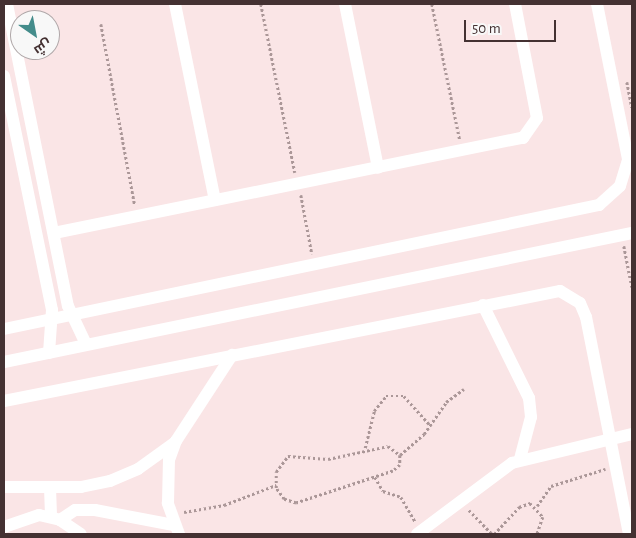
<!DOCTYPE html>
<html>
<head>
<meta charset="utf-8">
<style>
  body { margin:0 }
  #map { position:relative; width:636px; height:538px; overflow:hidden; background:#fae5e6; font-family:"Alegreya Sans",Cairo,sans-serif }
  div>[style] { position:absolute }
  .path>* { height:2.5px; margin-top:-1.25px; transform-origin:0; background:repeating-linear-gradient(90deg,#ab9798 0 2.5px,transparent 0 5px) }
  .minor>* { height:12px; margin:-6px; padding:0 6px; transform-origin:6px; border-radius:6px; background:#fff }
  span { translate:-50% -50%; white-space:nowrap; text-align:center; line-height:1.15; -webkit-text-stroke:5px #f8f8f8; paint-order:stroke }
  .frame { position:absolute; inset:0; border:5px solid #443132; pointer-events:none }
  .north { position:absolute; left:10px; top:10px; width:50px; height:50px; box-sizing:border-box; background:#f8f8f8; border:1px solid #b0a8a9; border-radius:50%; rotate:147deg; font-size:14px; font-weight:700; line-height:20px; text-align:center; color:#443132 }
  .north::after { content:''; display:block; margin:auto; width:18px; height:22px; background:#448c8b; clip-path:polygon(50% 0,100% 100%,50% 72%,0 100%) }
  .scale { position:absolute; left:464px; top:20px; width:92px; height:22px; box-sizing:border-box; border:2px solid #443132; border-top:0; padding-left:6px; font-size:15px; line-height:18px; white-space:nowrap; color:#443132; -webkit-text-stroke:4px #f8f8f8; paint-order:stroke }
</style>
</head>
<body>
<div id="map">
  <div class="path">
    <i style="left:261px;top:4px;width:172px;rotate:78.6deg"></i>
    <i style="left:432px;top:4px;width:139px;rotate:78.4deg"></i>
    <i style="left:101px;top:24px;width:184px;rotate:79.4deg"></i>
    <i style="left:627px;top:82px;width:26px;rotate:79deg"></i>
    <i style="left:301px;top:195px;width:60px;rotate:79.4deg"></i>
    <i style="left:624px;top:246px;width:42px;rotate:79deg"></i>
    <i style="left:388px;top:446px;width:15px;rotate:37deg"></i>
    <i style="left:400px;top:455px;width:10px;rotate:90deg"></i>
    <i style="left:400px;top:465px;width:9px;rotate:139deg"></i>
    <i style="left:393px;top:471px;width:102px;rotate:161.7deg"></i>
    <i style="left:296px;top:503px;width:13px;rotate:-162deg"></i>
    <i style="left:284px;top:499px;width:14px;rotate:-126deg"></i>
    <i style="left:276px;top:488px;width:16px;rotate:-90deg"></i>
    <i style="left:276px;top:472px;width:20px;rotate:-53deg"></i>
    <i style="left:288px;top:456px;width:40px;rotate:4.3deg"></i>
    <i style="left:328px;top:459px;width:61px;rotate:-12.2deg"></i>
    <i style="left:365px;top:448px;width:38px;rotate:-76deg"></i>
    <i style="left:374px;top:411px;width:19px;rotate:-51deg"></i>
    <i style="left:386px;top:396px;width:18px"></i>
    <i style="left:404px;top:396px;width:39px;rotate:48deg"></i>
    <i style="left:400px;top:455px;width:32px;rotate:-41deg"></i>
    <i style="left:424px;top:434px;width:39px;rotate:-55deg"></i>
    <i style="left:446px;top:402px;width:22px;rotate:-36deg"></i>
    <i style="left:375px;top:477px;width:16px;rotate:60deg"></i>
    <i style="left:383px;top:491px;width:19px;rotate:18deg"></i>
    <i style="left:401px;top:497px;width:28px;rotate:60deg"></i>
    <i style="left:537px;top:506px;width:24px;rotate:-55deg"></i>
    <i style="left:551px;top:486px;width:57px;rotate:-17.5deg"></i>
    <i style="left:469px;top:510px;width:33px;rotate:46deg"></i>
    <i style="left:184px;top:512px;width:41px;rotate:-9.9deg"></i>
    <i style="left:224px;top:505px;width:56px;rotate:-21deg"></i>
    <i style="left:494px;top:534px;width:37px;rotate:-47deg"></i>
    <i style="left:519px;top:507px;width:12px;rotate:-20deg"></i>
    <i style="left:530px;top:503px;width:19px;rotate:47deg"></i>
    <i style="left:543px;top:517px;width:18px;rotate:109deg"></i>
  </div>
  <div class="minor">
    <i style="left:7px;top:4px;width:308px;rotate:78.6deg"></i>
    <i style="left:68px;top:306px;width:42px;rotate:64.7deg"></i>
    <i style="left:175px;top:4px;width:200px;rotate:78.5deg"></i>
    <i style="left:345px;top:4px;width:167px;rotate:78.6deg"></i>
    <i style="left:4px;top:76px;width:239px;rotate:78.4deg"></i>
    <i style="left:52px;top:310px;width:43px;rotate:94deg"></i>
    <i style="left:54px;top:233px;width:479px;rotate:-11.5deg"></i>
    <i style="left:523px;top:138px;width:24px;rotate:-55deg"></i>
    <i style="left:537px;top:118px;width:116px;rotate:-100.9deg"></i>
    <i style="left:483px;top:305px;width:104px;rotate:63.7deg"></i>
    <i style="left:529px;top:398px;width:19px;rotate:84deg"></i>
    <i style="left:531px;top:417px;width:43px;rotate:104.7deg"></i>
    <i style="left:4px;top:329px;width:608px;rotate:-11.77deg"></i>
    <i style="left:599px;top:205px;width:28px;rotate:-42deg"></i>
    <i style="left:620px;top:186px;width:28px;rotate:-73deg"></i>
    <i style="left:628px;top:159px;width:158px;rotate:-101.3deg"></i>
    <i style="left:4px;top:362px;width:641px;rotate:-11.61deg"></i>
    <i style="left:4px;top:401px;width:567px;rotate:-11.19deg"></i>
    <i style="left:560px;top:291px;width:23px;rotate:31deg"></i>
    <i style="left:580px;top:303px;width:15px;rotate:67deg"></i>
    <i style="left:586px;top:317px;width:221px;rotate:78.8deg"></i>
    <i style="left:4px;top:487px;width:77px"></i>
    <i style="left:81px;top:487px;width:30px;rotate:-12deg"></i>
    <i style="left:110px;top:481px;width:30px;rotate:-23deg"></i>
    <i style="left:138px;top:469px;width:44px;rotate:-35.8deg"></i>
    <i style="left:50px;top:487px;width:30px;rotate:88deg"></i>
    <i style="left:60px;top:520px;width:18px;rotate:-34deg"></i>
    <i style="left:75px;top:510px;width:20px"></i>
    <i style="left:95px;top:510px;width:80px;rotate:10.8deg"></i>
    <i style="left:4px;top:527px;width:37px;rotate:-19deg"></i>
    <i style="left:39px;top:515px;width:22px;rotate:13deg"></i>
    <i style="left:60px;top:520px;width:25px;rotate:34deg"></i>
    <i style="left:179px;top:534px;width:33px;rotate:-110deg"></i>
    <i style="left:168px;top:503px;width:43px;rotate:-88.7deg"></i>
    <i style="left:169px;top:460px;width:20px;rotate:-70deg"></i>
    <i style="left:176px;top:441px;width:103px;rotate:-56.9deg"></i>
    <i style="left:417px;top:534px;width:119px;rotate:-36.8deg"></i>
    <i style="left:512px;top:463px;width:123px;rotate:-13.6deg"></i>
  </div>
  <div class="frame"></div>
  <div class="north">ش</div>
  <div class="scale">50 m</div>
</div>
</body>
</html>
